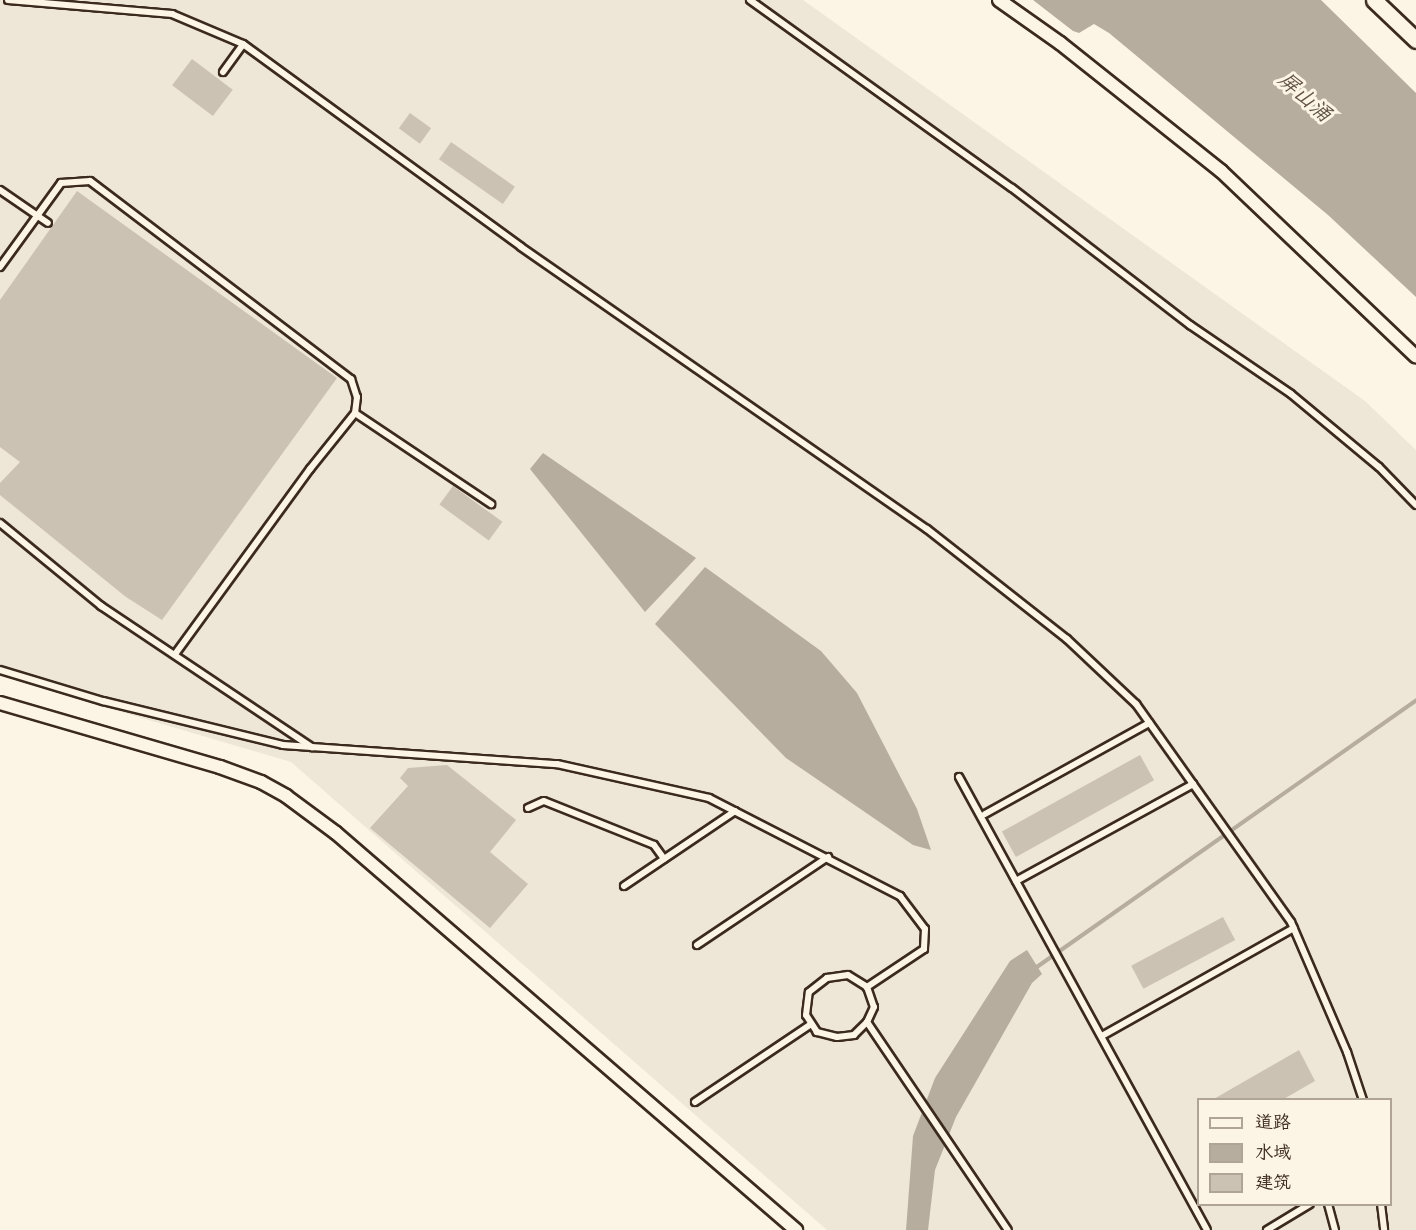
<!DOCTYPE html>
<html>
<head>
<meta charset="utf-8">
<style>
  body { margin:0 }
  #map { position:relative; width:1416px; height:1230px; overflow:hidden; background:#fcf5e5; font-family:Dekko,"LXGW WenKai TC",sans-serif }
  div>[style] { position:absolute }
  .built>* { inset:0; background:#eee6d6 }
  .water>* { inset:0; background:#b7ad9e }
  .stream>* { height:4px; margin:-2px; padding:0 2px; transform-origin:2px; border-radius:2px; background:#b7ad9e }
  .building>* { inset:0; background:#ccc2b3; transform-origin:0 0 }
  .roads { filter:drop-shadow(2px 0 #3b2a1e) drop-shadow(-2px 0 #3b2a1e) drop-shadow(0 2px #3b2a1e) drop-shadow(0 -2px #3b2a1e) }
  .service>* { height:6px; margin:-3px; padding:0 3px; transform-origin:3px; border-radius:3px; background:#fcf5e5 }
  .minor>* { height:12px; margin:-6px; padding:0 6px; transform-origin:6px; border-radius:6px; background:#fcf5e5 }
  .tertiary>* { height:15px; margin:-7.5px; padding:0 7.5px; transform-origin:7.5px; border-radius:7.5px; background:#fcf5e5 }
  span { translate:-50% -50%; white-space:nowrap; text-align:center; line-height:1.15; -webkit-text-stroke:6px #fcf5e5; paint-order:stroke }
  .water-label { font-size:21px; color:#605144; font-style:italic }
  .legend { position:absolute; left:1197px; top:1098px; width:195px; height:108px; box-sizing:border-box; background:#fcf5e5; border:2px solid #afa495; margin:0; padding:8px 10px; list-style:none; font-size:18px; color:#3b2a1e }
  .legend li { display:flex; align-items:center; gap:12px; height:30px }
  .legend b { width:30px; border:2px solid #afa495 }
</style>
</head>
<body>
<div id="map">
  <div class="built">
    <i style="clip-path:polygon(evenodd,0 0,803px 0,1365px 401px,1416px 450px,1416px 1230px,827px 1230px,291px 762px,0 676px,0 0,1198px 1100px,1390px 1100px,1390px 1204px,1198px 1204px,1198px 1100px)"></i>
  </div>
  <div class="water">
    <i style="clip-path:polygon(1033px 0,1321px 0,1416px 93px,1416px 297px,1328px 215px,1109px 33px,1094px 24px,1079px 33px,1073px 31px)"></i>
    <i style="clip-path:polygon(543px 453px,696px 558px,645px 612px,530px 469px)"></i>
    <i style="clip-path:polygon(705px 567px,821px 651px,857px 693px,917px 809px,931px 850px,913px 845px,786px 758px,655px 624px)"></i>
    <i style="clip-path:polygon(1027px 950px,1042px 974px,1032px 983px,956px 1117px,935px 1170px,928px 1230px,906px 1230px,913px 1136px,935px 1078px,1010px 961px)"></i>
  </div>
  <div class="stream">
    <i style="left:1034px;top:969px;width:467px;rotate:-35.1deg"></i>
  </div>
  <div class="building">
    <i style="left:192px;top:59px;width:51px;height:33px;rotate:37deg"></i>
    <i style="left:410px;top:113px;width:26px;height:19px;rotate:36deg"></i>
    <i style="left:451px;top:142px;width:78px;height:21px;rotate:35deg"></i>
    <i style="clip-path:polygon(77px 191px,337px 378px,162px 620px,126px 597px,0 495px,0 483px,20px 462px,0 447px,0 300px)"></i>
    <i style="left:453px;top:486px;width:61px;height:23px;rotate:36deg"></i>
    <i style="left:1140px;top:755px;width:29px;height:158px;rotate:61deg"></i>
    <i style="clip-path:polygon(447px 765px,516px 820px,490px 852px,528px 884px,490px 928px,370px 828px,408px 786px,400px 778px,408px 768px)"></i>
    <i style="left:1223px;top:917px;width:26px;height:104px;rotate:62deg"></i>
    <i style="clip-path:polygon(1299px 1050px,1315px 1081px,1282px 1100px,1212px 1100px)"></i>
  </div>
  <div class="roads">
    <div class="service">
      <i style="left:8px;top:0;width:165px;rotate:4.9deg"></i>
      <i style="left:172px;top:14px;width:77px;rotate:22.9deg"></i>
      <i style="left:243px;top:44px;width:344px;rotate:36.1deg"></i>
      <i style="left:521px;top:247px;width:494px;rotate:34.8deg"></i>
      <i style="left:927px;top:529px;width:178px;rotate:38.2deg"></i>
      <i style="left:1067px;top:639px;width:95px;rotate:43.3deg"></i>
      <i style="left:1136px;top:704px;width:267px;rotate:54.6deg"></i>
      <i style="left:1291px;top:922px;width:142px;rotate:66.7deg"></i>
      <i style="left:1347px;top:1052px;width:51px;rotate:71.6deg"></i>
      <i style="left:750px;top:0;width:322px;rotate:35.7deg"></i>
      <i style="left:1012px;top:188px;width:225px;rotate:37.6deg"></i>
      <i style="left:1190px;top:325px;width:122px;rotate:34.3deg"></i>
      <i style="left:1291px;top:394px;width:114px;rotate:39.7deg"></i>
      <i style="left:1379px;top:467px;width:53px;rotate:45.8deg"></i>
      <i style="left:223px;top:72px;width:34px;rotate:-54deg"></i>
      <i style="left:0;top:190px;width:58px;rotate:34.5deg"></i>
      <i style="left:0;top:267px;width:104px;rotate:-54deg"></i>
      <i style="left:61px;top:183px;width:29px;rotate:-4deg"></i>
      <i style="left:90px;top:181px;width:328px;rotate:37.2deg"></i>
      <i style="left:351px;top:379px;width:19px;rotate:72deg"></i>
      <i style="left:357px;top:397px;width:16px;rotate:97deg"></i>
      <i style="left:355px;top:413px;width:72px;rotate:128.8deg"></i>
      <i style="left:310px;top:469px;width:228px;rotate:126.1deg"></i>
      <i style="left:355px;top:413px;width:164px;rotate:33.8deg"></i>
      <i style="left:0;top:523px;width:131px;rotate:39.4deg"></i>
      <i style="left:101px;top:606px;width:254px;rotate:33.8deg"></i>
      <i style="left:0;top:670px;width:108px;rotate:16.8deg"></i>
      <i style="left:103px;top:701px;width:185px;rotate:13.7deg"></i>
      <i style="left:283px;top:745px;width:275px;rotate:4deg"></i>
      <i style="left:557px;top:764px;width:156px;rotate:12.6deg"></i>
      <i style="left:709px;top:798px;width:215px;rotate:27.2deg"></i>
      <i style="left:900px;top:896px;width:41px;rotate:52.9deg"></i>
      <i style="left:925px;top:929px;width:20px;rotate:93deg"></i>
      <i style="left:924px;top:949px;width:69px;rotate:146.3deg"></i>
      <i style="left:867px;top:987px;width:21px;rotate:71deg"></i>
      <i style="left:874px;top:1007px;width:17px;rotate:115deg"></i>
      <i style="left:867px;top:1022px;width:251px;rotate:55.9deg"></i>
      <i style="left:959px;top:777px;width:516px;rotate:61.3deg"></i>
      <i style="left:528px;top:808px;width:17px;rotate:-24deg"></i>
      <i style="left:544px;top:801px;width:118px;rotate:21.8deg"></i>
      <i style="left:654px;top:845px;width:17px;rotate:54deg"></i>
      <i style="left:985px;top:814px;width:188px;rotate:-29deg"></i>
      <i style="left:1016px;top:881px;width:202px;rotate:-28.7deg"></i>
      <i style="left:624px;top:886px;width:134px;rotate:-34deg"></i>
      <i style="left:697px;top:945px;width:158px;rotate:-33.9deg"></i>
      <i style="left:867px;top:1022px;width:18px;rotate:135deg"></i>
      <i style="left:854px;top:1035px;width:17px;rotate:173deg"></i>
      <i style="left:837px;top:1037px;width:21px;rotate:-166deg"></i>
      <i style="left:817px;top:1032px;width:20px;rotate:-123deg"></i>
      <i style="left:806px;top:1015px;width:23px;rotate:-83deg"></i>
      <i style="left:809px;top:992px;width:23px;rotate:-38deg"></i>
      <i style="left:827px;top:978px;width:21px;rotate:-8deg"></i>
      <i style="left:848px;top:975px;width:22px;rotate:32deg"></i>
      <i style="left:1102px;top:1036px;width:220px;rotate:-29.4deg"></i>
      <i style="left:695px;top:1102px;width:140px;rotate:-33.9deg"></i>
      <i style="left:1328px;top:1204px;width:27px;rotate:75deg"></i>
      <i style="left:1381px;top:1204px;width:26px;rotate:83deg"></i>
      <i style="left:1267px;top:1230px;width:50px;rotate:-31.2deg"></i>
    </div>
    <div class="minor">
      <i style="left:999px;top:0;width:75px;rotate:35.2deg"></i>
      <i style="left:1060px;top:43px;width:206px;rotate:38.5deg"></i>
      <i style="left:1221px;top:171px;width:269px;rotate:43.6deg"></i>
      <i style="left:0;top:703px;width:229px;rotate:16.2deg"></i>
      <i style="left:220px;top:767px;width:44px;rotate:20.1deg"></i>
      <i style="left:261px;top:782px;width:29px;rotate:29deg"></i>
      <i style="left:286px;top:796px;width:62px;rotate:36.5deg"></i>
      <i style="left:336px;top:833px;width:608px;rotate:40.8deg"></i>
    </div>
    <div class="tertiary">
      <i style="left:1374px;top:0;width:58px;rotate:43.6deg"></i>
    </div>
  </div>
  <div class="water-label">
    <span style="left:1303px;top:99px;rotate:41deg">屏山涌</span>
  </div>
  <ul class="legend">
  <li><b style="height:8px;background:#fcf5e5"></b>道路</li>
  <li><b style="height:16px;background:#b7ad9e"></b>水域</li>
  <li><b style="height:16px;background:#ccc2b3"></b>建筑</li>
  </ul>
</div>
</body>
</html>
